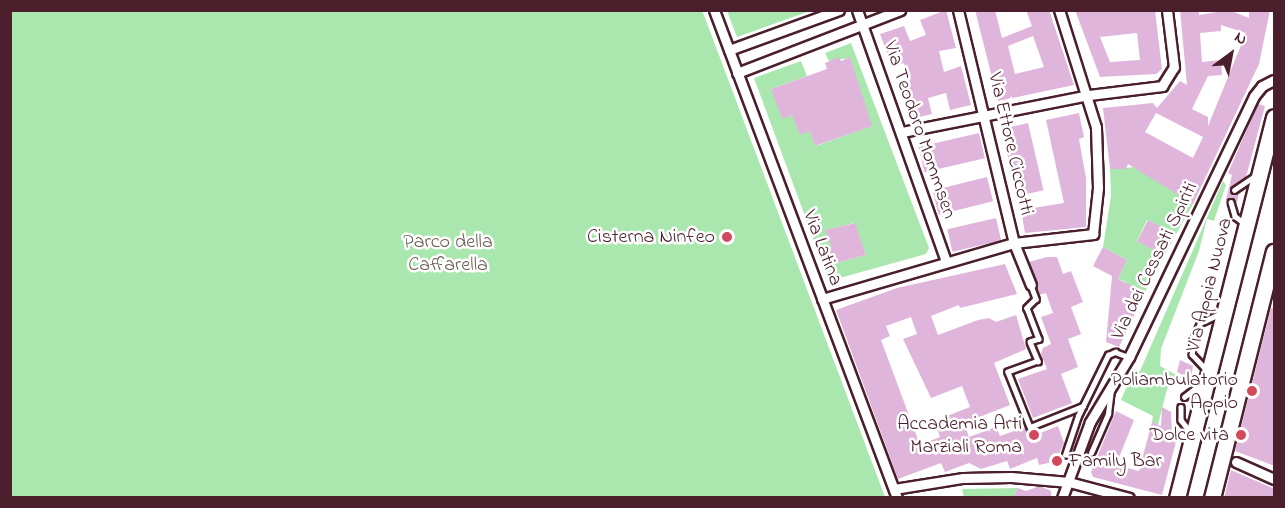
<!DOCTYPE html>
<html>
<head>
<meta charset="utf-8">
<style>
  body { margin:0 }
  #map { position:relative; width:1285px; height:508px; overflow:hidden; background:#fff; font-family:"Indie Flower",sans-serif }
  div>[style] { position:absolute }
  .green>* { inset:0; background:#aae7ae }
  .building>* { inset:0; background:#e0b5db; transform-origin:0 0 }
  .roads { filter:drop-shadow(2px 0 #4a1f2b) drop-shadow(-2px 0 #4a1f2b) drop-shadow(0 2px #4a1f2b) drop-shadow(0 -2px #4a1f2b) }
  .lane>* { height:4.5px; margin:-2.25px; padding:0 2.25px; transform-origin:2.25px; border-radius:2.25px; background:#fff }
  .street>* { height:9px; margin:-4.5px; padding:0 4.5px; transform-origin:4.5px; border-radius:4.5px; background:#fff }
  .primary>* { height:15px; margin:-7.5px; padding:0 7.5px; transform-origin:7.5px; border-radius:7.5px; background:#fff }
  .dots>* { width:16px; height:16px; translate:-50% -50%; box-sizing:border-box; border:3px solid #fff; border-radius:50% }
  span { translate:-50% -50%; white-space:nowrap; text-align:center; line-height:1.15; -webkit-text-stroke:5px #fff; paint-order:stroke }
  .street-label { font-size:20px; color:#4a1f2b }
  .poi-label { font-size:20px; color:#4a1f2b }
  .right { translate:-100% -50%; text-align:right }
  .left { translate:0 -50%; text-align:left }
  .park-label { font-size:20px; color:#675b52 }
  .frame { position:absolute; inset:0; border:12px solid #4a1f2b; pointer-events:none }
  .north { position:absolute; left:1201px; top:24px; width:60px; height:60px; -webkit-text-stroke:4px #fff; paint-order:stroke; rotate:32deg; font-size:16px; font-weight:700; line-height:24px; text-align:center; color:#4a1f2b }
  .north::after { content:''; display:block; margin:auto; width:21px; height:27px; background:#4a1f2b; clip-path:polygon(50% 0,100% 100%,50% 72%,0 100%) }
</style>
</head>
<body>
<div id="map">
  <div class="green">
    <i style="clip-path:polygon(702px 10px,885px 497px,11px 497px,11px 11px)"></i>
    <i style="clip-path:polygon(727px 11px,810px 11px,737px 37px)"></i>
    <i style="clip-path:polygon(evenodd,851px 43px,929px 248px,926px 254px,829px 281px,754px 78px,801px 61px,807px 76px,771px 89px,822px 104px,806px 120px,816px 146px,871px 126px,850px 58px,829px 61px,825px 53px,851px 43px,854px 223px,866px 255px,829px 265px,824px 252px,832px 248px,826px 230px,854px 223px)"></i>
    <i style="clip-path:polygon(1135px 167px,1193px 204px,1176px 234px,1147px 220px,1137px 241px,1164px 255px,1145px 292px,1132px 285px,1128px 293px,1122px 290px,1126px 282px,1118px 279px,1127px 260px,1103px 247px,1111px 196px,1110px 169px)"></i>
    <i style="clip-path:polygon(1223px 181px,1226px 185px,1214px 221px,1207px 219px,1199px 251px,1161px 349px,1160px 366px,1182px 378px,1171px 382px,1167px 389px,1158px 425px,1152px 422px,1153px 416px,1121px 400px,1134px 369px,1140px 371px)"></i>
    <i style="clip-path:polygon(1018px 488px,1013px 498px,964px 497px,962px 489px)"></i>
  </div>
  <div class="building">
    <i style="clip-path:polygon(946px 10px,956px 48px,939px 51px,944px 72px,961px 66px,971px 105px,950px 110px,946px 93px,928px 98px,932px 114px,911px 119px,899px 85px,910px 82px,904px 63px,892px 67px,880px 34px,904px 26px,910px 41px,926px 35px,920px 20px)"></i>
    <i style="clip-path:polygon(evenodd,975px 10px,995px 10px,1002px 38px,1032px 26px,1026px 10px,1049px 10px,1074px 85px,998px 101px,975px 10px,1033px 36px,1044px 67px,1015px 74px,1008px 46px,1033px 36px)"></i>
    <i style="clip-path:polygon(evenodd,1075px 10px,1155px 10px,1162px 69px,1156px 74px,1100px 77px,1075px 10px,1137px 33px,1140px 60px,1110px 62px,1100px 37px,1137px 33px)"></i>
    <i style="clip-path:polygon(evenodd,1180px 10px,1199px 10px,1199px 15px,1229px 10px,1249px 18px,1249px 10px,1270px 10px,1259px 64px,1193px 204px,1128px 164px,1126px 169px,1110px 169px,1103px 108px,1153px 103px,1157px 108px,1180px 81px,1187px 85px,1180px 10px,1221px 25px,1246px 33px,1208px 126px,1208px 117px,1192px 109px,1208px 76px,1222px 75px,1221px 60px,1202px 62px,1200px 33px,1221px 31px,1221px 25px,1180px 10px,1156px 113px,1203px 137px,1193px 158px,1145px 132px,1156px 113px)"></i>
    <i style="clip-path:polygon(839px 57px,841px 61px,850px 57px,872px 126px,815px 146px,810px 131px,800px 135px,792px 115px,782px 119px,771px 89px,827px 69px,825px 63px)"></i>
    <i style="clip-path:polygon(1258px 104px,1265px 106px,1246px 177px,1230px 189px,1233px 194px,1239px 192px,1237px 203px,1232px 198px,1226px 200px,1232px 175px,1228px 173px)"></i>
    <i style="clip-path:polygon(1079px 113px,1084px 137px,1079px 139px,1086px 178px,1086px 227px,1025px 233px,1021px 210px,1064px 203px,1046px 120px)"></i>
    <i style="left:1028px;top:123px;width:69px;height:27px;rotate:77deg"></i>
    <i style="left:979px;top:133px;width:26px;height:62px;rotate:77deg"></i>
    <i style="left:987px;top:177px;width:25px;height:56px;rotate:76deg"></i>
    <i style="left:996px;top:218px;width:23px;height:50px;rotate:77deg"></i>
    <i style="left:1148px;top:220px;width:31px;height:24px;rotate:27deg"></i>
    <i style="clip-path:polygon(855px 223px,866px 255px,829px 265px,824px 252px,832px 248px,825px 230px)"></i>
    <i style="clip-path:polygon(1103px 247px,1127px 260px,1118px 279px,1145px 292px,1119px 347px,1106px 342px,1112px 276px,1093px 266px)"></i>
    <i style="clip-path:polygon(1047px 257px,1057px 257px,1063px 274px,1071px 271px,1083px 302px,1071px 307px,1081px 334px,1068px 339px,1078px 367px,1061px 374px,1072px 403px,1033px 418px,1018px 379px,1047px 369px,1041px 354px,1043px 348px,1051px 344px,1041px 317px,1053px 313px,1046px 293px,1039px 295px,1029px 262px)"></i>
    <i style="clip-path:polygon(evenodd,1005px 264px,1017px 294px,960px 308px,959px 305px,931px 316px,938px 335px,978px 320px,989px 318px,996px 322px,1016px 315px,1026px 349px,994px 363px,1010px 405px,964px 423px,969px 437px,996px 427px,1000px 436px,1025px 427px,1035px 435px,1058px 426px,1064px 443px,1059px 454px,1062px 460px,1039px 465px,1037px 458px,1010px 469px,1007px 461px,981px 469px,969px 463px,945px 472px,941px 463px,898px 479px,836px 310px,897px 288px,1005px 264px,911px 317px,917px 334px,903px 339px,931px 398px,962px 386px,970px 407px,934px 421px,940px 437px,920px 445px,881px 340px,890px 336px,886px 326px,911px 317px)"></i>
    <i style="clip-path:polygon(1271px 308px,1275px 309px,1275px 466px,1235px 451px)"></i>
    <i style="clip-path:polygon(1180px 360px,1193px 366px,1191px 379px,1177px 372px)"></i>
    <i style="clip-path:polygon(1162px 407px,1171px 412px,1172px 436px,1177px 438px,1162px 495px,1093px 477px,1091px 472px,1116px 411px,1134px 420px,1116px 465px,1139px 471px,1152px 422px,1161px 426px)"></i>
    <i style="clip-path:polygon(1231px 470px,1275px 489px,1275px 498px,1224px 498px)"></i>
    <i style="clip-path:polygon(1040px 486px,1051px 491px,1051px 498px,1013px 498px,1018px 488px,1026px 491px)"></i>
  </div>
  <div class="roads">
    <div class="lane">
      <i style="left:1234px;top:190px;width:25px;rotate:-34deg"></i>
      <i style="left:1231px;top:202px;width:15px;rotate:74deg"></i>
      <i style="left:1235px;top:216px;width:11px;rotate:38deg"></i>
      <i style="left:1031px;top:285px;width:15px;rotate:70deg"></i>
      <i style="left:1036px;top:299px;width:13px;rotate:135deg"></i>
      <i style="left:1027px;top:308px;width:33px;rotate:69deg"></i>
      <i style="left:1039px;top:339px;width:9px;rotate:162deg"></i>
      <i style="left:1030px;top:342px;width:21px;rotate:67deg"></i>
      <i style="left:1038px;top:361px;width:32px;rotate:160deg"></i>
      <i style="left:1008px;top:372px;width:59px;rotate:68.2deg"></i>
      <i style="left:1030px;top:427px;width:57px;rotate:-21.6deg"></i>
      <i style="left:1206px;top:370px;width:21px;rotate:-133deg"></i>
      <i style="left:1192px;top:355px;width:13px;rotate:-90deg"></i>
      <i style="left:1192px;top:342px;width:21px;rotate:-67deg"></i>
      <i style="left:1200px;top:323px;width:21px;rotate:-25deg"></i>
      <i style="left:1184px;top:397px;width:24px;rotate:-38deg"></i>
      <i style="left:1181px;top:407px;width:13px;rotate:90deg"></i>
      <i style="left:1181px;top:420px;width:16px;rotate:52deg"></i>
      <i style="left:1091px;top:453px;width:43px;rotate:-66.4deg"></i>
      <i style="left:1108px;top:414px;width:23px;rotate:-83deg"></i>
      <i style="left:1065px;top:455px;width:41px;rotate:-71.6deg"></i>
      <i style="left:1078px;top:416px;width:68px;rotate:-63.8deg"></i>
      <i style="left:1108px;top:355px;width:8px;rotate:-23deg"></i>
      <i style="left:1115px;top:352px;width:15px;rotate:20deg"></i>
    </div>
    <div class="street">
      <i style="left:714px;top:10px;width:521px;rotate:69.44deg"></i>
      <i style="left:857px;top:10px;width:267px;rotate:70.5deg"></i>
      <i style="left:958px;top:10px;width:240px;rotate:76.5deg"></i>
      <i style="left:1014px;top:243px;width:45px;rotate:68deg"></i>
      <i style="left:729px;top:50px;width:117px;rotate:-20deg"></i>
      <i style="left:737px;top:73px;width:175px;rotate:-21.1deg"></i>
      <i style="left:902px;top:132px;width:191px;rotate:-11.2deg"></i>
      <i style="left:1089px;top:95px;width:74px;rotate:-7deg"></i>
      <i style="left:1162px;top:86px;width:22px;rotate:-58deg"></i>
      <i style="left:1174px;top:67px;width:57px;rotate:-97deg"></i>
      <i style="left:822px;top:299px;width:200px;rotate:-16.3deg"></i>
      <i style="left:1014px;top:243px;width:80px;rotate:-6.5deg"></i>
      <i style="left:1093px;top:234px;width:46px;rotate:-83.8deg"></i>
      <i style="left:1098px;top:188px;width:61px;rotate:-91.9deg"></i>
      <i style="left:1096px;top:127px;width:123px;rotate:-107.5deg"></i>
      <i style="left:1236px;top:462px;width:42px;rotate:24.1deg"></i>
      <i style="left:894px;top:489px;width:70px;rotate:-9.1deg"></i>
      <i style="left:963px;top:478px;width:48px;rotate:-1.2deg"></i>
      <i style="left:1011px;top:477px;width:58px;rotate:4.9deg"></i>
      <i style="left:1069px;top:482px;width:62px;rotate:14.9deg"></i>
      <i style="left:1062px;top:498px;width:81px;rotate:-69.8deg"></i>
      <i style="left:1090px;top:422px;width:76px;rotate:-59deg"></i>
      <i style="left:1129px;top:357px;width:289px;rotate:-64.4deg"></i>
      <i style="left:1254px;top:96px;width:13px;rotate:-51deg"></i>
      <i style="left:1262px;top:86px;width:13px;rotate:-27deg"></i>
    </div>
    <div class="primary">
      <i style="left:1177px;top:498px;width:393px;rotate:-75.7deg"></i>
      <i style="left:1212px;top:498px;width:254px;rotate:-75.9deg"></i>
    </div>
  </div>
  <div class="dots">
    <i style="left:727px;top:237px;background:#d1495b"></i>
    <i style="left:1252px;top:391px;background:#d1495b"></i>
    <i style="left:1034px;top:435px;background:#d1495b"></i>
    <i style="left:1241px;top:435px;background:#d1495b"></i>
    <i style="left:1057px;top:461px;background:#d1495b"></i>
  </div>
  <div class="street-label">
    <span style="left:919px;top:130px;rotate:71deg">Via Teodoro Mommsen</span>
    <span style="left:1010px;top:144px;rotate:77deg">Via Ettore Ciccotti</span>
    <span style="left:822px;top:248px;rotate:69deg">Via Latina</span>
    <span style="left:1155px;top:261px;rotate:-64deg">Via dei Cessati Spiriti</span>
    <span style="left:1210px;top:285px;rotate:-76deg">Via Appia Nuova</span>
  </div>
  <div class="poi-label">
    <span class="right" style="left:715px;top:237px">Cisterna Ninfeo</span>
    <span class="right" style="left:1238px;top:392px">Poliambulatorio<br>Appio</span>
    <span class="right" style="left:1022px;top:436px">Accademia Arti<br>Marziali Roma</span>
    <span class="right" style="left:1229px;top:435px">Dolce vita</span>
    <span class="left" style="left:1069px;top:461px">Family Bar</span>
  </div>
  <div class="park-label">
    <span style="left:448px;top:254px">Parco della<br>Caffarella</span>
  </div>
  <div class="frame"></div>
  <div class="north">N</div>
</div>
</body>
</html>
